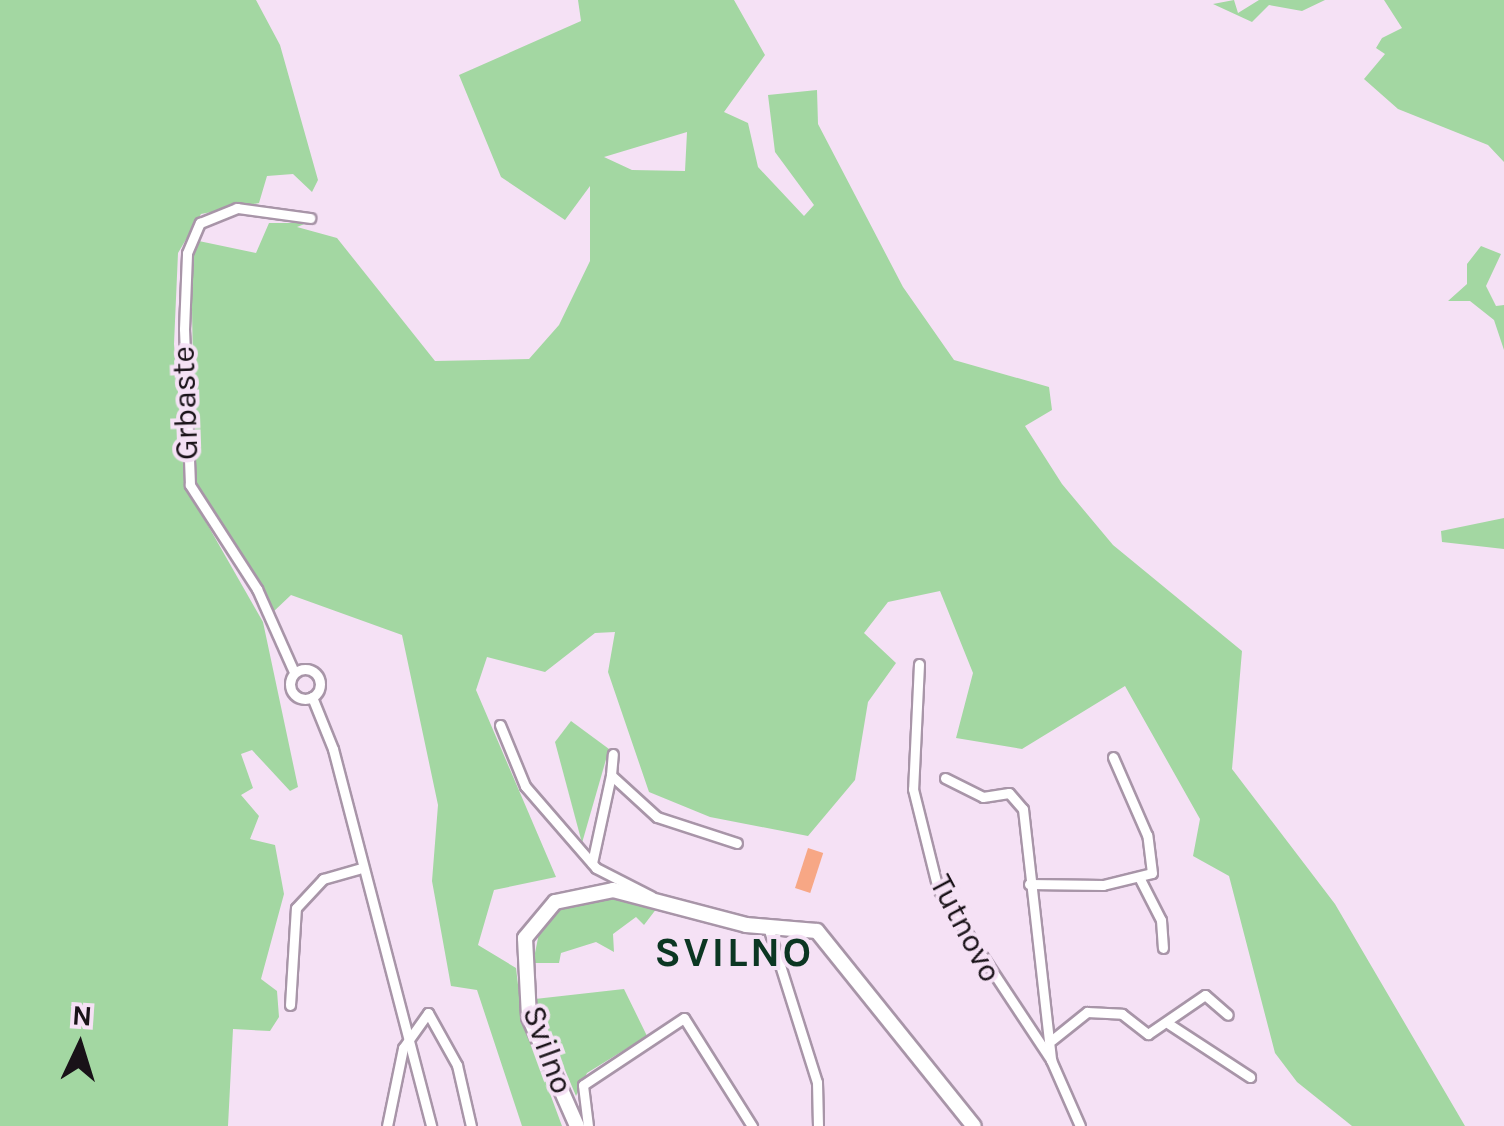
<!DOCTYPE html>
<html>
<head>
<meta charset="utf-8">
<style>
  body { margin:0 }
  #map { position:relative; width:1504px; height:1126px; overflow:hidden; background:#f5e1f5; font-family:Karla,sans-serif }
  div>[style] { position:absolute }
  .green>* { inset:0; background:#a3d7a2 }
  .building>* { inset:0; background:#f7a785; transform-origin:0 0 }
  .roads { filter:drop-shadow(2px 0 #a895a8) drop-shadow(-2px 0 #a895a8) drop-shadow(0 2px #a895a8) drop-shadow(0 -2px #a895a8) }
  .street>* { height:9px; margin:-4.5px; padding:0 4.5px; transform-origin:4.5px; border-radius:4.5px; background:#fff }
  .street>.ring { margin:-4.5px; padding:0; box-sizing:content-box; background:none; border:9px solid #fff; border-radius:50% }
  .primary>* { height:14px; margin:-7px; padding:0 7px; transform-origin:7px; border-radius:7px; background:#fff }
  span { translate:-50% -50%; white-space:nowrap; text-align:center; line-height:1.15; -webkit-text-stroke:8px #f5e1f5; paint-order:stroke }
  .street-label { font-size:32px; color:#191218 }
  .district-label { font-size:42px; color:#0b3622; font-weight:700; letter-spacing:2.5px }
  .north { position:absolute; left:30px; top:996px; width:100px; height:100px; -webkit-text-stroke:8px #f5e1f5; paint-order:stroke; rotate:4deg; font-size:28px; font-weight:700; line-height:40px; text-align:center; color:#191218 }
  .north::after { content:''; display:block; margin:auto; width:35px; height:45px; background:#191218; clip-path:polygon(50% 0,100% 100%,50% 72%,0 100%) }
</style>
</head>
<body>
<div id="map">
  <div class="green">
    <i style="clip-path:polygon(0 0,256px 0,280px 45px,318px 180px,312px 192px,293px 174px,267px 176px,259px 203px,201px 214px,178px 253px,174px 344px,186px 487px,263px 622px,298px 787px,290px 791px,252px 750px,241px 754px,253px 788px,241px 795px,259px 816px,250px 839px,275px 845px,284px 894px,261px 979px,277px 991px,279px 1017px,270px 1031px,233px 1029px,228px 1126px,0 1126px)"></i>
    <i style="clip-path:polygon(evenodd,578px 0,734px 0,765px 55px,724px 112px,748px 123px,758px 167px,804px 216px,814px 205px,775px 152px,768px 95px,817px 90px,818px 124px,903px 287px,954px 360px,1049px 387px,1052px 410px,1025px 426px,1062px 484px,1113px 545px,1242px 651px,1232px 769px,1335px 904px,1465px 1126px,1352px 1126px,1297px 1082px,1275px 1053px,1229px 876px,1193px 856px,1200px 819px,1125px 686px,1022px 749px,956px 738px,973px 673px,940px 591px,888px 602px,864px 633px,896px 663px,868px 702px,855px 780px,808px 836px,710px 817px,649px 792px,608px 672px,615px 632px,595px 633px,545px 672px,487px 657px,476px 690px,556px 877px,494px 890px,478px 945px,516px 968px,522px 1018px,562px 1126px,522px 1126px,477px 990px,451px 986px,432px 881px,438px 805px,402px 635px,291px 595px,272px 613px,195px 482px,191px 251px,194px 240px,256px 253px,269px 223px,307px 223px,297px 227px,337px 238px,435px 361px,529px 359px,559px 325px,590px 261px,590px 186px,565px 220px,501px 177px,459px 75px,581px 21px,578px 0,687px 132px,685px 171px,632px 170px,604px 157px,687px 132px)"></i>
    <i style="clip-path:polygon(1234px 0,1238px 13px,1259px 0,1325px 0,1302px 11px,1269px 5px,1252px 22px,1213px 4px)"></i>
    <i style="clip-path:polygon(1384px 0,1504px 0,1504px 162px,1488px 145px,1398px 109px,1364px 79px,1385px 54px,1376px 48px,1382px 38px,1402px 28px)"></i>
    <i style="clip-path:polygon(1481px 246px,1501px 254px,1486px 286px,1496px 306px,1504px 305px,1504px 350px,1494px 320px,1470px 301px,1448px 301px,1467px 284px,1467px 264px)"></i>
    <i style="clip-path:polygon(1504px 518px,1504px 549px,1442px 542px,1441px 531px)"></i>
    <i style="clip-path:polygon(571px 721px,609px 749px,582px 843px,555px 742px)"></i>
    <i style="clip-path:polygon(602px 897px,657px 908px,644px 925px,636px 917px,613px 934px,614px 952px,596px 942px,561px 953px,559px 963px,533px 963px,539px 933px,563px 907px)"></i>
    <i style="clip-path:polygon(624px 989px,647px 1036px,587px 1073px,576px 1096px,535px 999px)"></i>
  </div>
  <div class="building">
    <i style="left:808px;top:848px;width:16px;height:42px;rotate:18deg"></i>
  </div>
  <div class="roads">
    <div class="street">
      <i style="left:919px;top:664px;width:125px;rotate:92.7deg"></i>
      <i style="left:913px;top:789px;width:103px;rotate:76deg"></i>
      <i style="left:938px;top:889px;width:205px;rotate:56.5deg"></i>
      <i style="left:1051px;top:1060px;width:72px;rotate:66.3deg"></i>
      <i class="ring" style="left:290px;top:669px;width:21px;height:21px"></i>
      <i style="left:294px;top:672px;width:91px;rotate:-114deg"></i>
      <i style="left:257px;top:589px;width:124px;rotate:-122.8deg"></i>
      <i style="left:190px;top:485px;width:156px;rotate:-92.2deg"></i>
      <i style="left:184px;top:329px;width:76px;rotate:-87.7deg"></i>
      <i style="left:187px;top:253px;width:33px;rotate:-67deg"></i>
      <i style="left:200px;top:223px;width:40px;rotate:-22deg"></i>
      <i style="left:237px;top:208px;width:74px;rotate:7.8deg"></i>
      <i style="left:312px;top:697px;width:56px;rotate:68deg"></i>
      <i style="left:333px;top:749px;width:390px;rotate:75.4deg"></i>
      <i style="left:500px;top:725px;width:66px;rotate:67.7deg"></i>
      <i style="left:525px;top:786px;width:108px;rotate:49.1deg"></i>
      <i style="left:596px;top:868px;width:62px;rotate:27deg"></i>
      <i style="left:611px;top:775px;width:21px;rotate:-85deg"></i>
      <i style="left:945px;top:778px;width:42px;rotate:26.6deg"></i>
      <i style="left:983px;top:797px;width:26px;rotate:-9deg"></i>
      <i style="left:1009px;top:793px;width:21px;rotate:49deg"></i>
      <i style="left:1023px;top:809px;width:253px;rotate:83.6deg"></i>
      <i style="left:592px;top:863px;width:90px;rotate:-77.8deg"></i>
      <i style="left:611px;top:775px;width:62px;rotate:42.4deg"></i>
      <i style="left:657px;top:817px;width:84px;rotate:18deg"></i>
      <i style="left:1140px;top:879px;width:46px;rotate:62.9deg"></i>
      <i style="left:1161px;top:920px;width:28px;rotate:86deg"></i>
      <i style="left:1029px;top:884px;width:74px;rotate:0.8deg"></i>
      <i style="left:1103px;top:885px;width:50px;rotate:-13.8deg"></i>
      <i style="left:1152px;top:873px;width:38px;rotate:-97deg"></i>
      <i style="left:1147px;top:835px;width:85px;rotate:-113.6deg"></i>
      <i style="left:768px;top:927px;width:163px;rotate:72.5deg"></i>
      <i style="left:817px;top:1082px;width:44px;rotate:88.7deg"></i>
      <i style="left:290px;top:1005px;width:97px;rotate:-86.5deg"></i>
      <i style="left:296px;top:908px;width:40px;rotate:-47deg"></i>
      <i style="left:323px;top:879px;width:37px;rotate:-16deg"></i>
      <i style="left:1169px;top:1024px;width:97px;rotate:33.2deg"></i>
      <i style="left:1052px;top:1040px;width:45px;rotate:-38.7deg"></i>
      <i style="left:1087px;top:1012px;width:35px;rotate:3deg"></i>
      <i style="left:1122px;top:1014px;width:33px;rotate:38deg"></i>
      <i style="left:1148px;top:1034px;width:69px;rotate:-34.4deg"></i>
      <i style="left:1205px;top:995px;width:30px;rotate:41deg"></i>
      <i style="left:387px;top:1126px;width:80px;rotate:-78.4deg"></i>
      <i style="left:403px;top:1048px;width:43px;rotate:-54.5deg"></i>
      <i style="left:428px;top:1013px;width:60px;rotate:60.9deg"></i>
      <i style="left:457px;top:1065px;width:63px;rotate:77.1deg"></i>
      <i style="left:588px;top:1126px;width:41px;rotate:-97deg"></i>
      <i style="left:583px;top:1085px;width:121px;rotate:-33.6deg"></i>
      <i style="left:684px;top:1018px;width:128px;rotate:57.8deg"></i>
    </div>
    <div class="primary">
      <i style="left:577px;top:1126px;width:119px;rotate:-113.8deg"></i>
      <i style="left:529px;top:1017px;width:79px;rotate:-92.9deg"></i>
      <i style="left:525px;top:938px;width:47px;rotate:-50.2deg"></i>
      <i style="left:555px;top:902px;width:59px;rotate:-11.7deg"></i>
      <i style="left:613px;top:890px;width:138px;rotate:14.7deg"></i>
      <i style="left:746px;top:925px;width:71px;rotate:4.8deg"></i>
      <i style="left:817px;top:931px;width:250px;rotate:51.2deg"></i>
    </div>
  </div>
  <div class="street-label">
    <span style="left:186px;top:403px;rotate:-92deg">Grbaste</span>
    <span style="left:965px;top:929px;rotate:62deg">Tutnovo</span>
    <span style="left:547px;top:1050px;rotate:70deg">Svilno</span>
  </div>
  <div class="district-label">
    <span style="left:734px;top:952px">SVILNO</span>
  </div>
  <div class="north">N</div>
</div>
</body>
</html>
